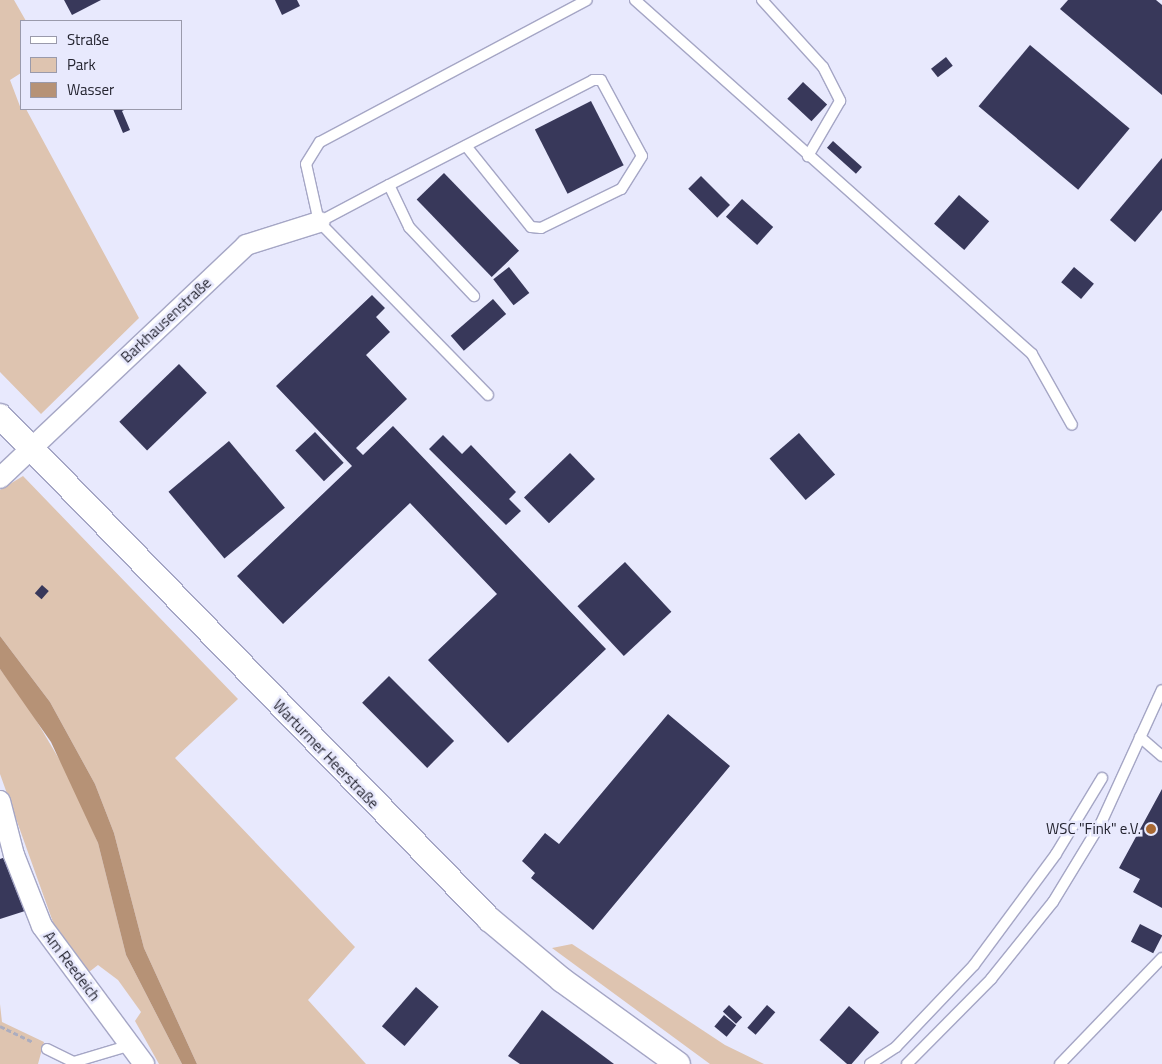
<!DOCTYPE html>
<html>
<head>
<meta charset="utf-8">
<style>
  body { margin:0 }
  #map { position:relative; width:1162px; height:1064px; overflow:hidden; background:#e8e9fd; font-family:"Titillium Web",sans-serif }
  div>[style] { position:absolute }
  .green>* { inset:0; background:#dec4b0 }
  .water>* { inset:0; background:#b69276 }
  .building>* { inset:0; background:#38385a; transform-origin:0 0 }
  .path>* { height:3px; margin-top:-1.5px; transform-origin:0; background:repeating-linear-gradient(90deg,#acadbf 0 5px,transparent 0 7.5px) }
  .roads { filter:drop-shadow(1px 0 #a5a6c5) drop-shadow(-1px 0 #a5a6c5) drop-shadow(0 1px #a5a6c5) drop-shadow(0 -1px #a5a6c5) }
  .service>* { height:10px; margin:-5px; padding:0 5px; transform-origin:5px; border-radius:5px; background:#fff }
  .minor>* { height:20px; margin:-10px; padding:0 10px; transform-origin:10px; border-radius:10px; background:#fff }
  .tertiary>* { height:24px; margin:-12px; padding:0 12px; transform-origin:12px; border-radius:12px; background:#fff }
  .dots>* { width:14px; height:14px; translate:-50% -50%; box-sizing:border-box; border:2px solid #e8e9fd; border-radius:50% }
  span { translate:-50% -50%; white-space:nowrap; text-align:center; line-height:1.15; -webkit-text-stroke:5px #e8e9fd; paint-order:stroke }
  .street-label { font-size:15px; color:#242430 }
  .poi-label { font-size:15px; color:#242430 }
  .right { translate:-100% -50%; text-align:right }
  .legend { position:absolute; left:20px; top:20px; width:162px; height:90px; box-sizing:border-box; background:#e8e9fd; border:1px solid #9a9aab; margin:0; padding:6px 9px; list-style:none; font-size:15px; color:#242430 }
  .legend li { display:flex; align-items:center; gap:10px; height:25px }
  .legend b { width:25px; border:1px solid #9a9aab }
</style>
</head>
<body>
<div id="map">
  <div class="green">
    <i style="clip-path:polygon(0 0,14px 0,26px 21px,21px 21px,21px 73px,10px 80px,21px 109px,26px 109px,139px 318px,41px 414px,0 372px)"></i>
    <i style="clip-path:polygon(23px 476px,238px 699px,175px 758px,355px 947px,308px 1000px,366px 1064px,197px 1064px,144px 948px,114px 833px,95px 784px,50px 702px,0 636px,0 490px)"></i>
    <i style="clip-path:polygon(0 669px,26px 703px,72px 781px,98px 843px,126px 955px,182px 1064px,159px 1064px,135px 1021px,141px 1012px,118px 980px,98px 965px,89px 972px,54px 925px,0 774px)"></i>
    <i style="clip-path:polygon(572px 944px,725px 1045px,764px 1064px,710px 1064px,552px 948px)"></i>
    <i style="clip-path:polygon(0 1004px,2px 1022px,44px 1042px,38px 1064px,0 1064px)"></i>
  </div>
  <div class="water">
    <i style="clip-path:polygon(0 636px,50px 702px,95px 784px,114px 833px,144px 948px,197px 1064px,182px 1064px,126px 955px,98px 843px,51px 742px,0 669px)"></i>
  </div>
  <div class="building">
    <i style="clip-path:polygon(64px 0,101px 0,72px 15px)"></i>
    <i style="clip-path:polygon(275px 0,297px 0,300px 6px,282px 15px)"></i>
    <i style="clip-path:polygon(1068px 0,1156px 0,1162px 5px,1162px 95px,1060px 9px)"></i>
    <i style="left:1030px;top:45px;width:130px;height:80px;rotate:40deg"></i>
    <i style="left:946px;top:57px;width:11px;height:19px;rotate:52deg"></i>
    <i style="left:803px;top:82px;width:33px;height:23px;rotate:43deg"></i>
    <i style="left:591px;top:101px;width:72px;height:63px;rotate:63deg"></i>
    <i style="clip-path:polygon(113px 109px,126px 109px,122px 111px,130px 130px,123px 133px)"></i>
    <i style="left:833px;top:141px;width:39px;height:9px;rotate:42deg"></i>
    <i style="clip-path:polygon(1162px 158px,1162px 210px,1135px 242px,1110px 220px)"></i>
    <i style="left:444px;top:173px;width:108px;height:38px;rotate:46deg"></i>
    <i style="left:701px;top:176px;width:41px;height:18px;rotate:45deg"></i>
    <i style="left:959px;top:195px;width:40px;height:38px;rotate:41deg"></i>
    <i style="left:742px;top:199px;width:42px;height:24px;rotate:42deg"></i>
    <i style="left:509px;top:267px;width:33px;height:20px;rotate:52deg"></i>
    <i style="left:1074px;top:267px;width:26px;height:20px;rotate:40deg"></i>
    <i style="clip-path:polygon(372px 295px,385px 308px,376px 317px,390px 332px,366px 355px,407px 399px,356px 448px,363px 455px,393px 426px,606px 649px,508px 743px,428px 660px,497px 594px,410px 503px,283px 624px,237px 576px,352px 466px,276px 386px)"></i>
    <i style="left:493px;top:299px;width:20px;height:56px;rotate:49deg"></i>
    <i style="left:179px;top:364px;width:40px;height:83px;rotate:46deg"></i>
    <i style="left:315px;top:432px;width:42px;height:27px;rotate:47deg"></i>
    <i style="left:799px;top:433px;width:55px;height:39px;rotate:49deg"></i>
    <i style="clip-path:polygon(443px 435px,462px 454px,471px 445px,516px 492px,509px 499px,521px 511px,506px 525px,429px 449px)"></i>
    <i style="left:229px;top:441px;width:87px;height:79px;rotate:50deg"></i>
    <i style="left:570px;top:453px;width:36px;height:64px;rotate:46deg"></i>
    <i style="left:625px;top:562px;width:68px;height:65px;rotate:47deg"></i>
    <i style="left:42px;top:585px;width:9px;height:11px;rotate:41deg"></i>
    <i style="left:389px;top:676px;width:92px;height:38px;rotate:45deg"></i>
    <i style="clip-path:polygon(668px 714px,730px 766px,593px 930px,531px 878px,535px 873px,522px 861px,545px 833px,559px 844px)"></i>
    <i style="clip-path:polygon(1162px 789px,1162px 908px,1133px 892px,1140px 879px,1119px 868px)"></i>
    <i style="clip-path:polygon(8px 856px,25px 911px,0 919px,0 859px)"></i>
    <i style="left:1140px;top:924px;width:25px;height:20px;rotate:27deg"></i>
    <i style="left:416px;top:987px;width:30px;height:52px;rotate:41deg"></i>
    <i style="left:729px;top:1005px;width:18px;height:9px;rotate:43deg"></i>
    <i style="left:767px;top:1005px;width:11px;height:30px;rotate:41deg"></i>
    <i style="left:849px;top:1006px;width:40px;height:45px;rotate:41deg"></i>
    <i style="clip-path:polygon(542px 1010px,614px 1064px,520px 1064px,508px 1056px)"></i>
    <i style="left:724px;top:1015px;width:16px;height:15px;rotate:40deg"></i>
  </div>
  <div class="path">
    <i style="left:0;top:1026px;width:37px;rotate:26deg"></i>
  </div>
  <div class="roads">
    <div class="service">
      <i style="left:635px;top:0;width:532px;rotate:41.72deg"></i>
      <i style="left:1032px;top:354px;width:81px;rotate:60.6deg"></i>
      <i style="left:762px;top:0;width:91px;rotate:47.7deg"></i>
      <i style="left:823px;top:67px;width:38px;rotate:63deg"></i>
      <i style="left:840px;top:101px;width:64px;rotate:120.2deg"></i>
      <i style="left:389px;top:185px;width:47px;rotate:64.5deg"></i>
      <i style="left:409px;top:227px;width:95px;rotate:46.7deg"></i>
      <i style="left:319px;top:222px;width:79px;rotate:-27.9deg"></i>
      <i style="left:389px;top:185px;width:229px;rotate:-27.2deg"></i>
      <i style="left:593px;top:80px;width:8px"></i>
      <i style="left:601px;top:80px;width:86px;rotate:61.7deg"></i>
      <i style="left:642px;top:156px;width:39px;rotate:122deg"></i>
      <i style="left:621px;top:189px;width:89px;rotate:154deg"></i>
      <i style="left:541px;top:228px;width:10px;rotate:-174deg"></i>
      <i style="left:531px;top:227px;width:104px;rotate:-128.7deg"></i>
      <i style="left:488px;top:395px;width:242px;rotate:-134.3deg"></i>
      <i style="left:319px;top:222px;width:59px;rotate:-102.6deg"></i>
      <i style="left:306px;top:164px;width:26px;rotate:-58deg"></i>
      <i style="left:320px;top:142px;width:302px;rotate:-28deg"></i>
      <i style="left:1140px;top:737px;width:29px;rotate:41deg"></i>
      <i style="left:47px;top:1049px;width:30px;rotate:26deg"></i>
      <i style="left:74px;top:1062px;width:59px;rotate:-16.6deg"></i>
      <i style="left:870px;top:1064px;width:31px;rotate:-33deg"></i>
      <i style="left:896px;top:1047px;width:113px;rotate:-46.4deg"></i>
      <i style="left:974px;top:965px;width:138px;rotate:-53.5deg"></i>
      <i style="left:1056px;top:854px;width:89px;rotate:-58.8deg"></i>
      <i style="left:907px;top:1064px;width:120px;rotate:-45.3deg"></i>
      <i style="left:991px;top:979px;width:99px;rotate:-51.2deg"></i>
      <i style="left:1053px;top:902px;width:92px;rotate:-58.7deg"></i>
      <i style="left:1101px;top:823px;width:146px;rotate:-65.4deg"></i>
      <i style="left:1060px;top:1064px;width:147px;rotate:-46.1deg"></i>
    </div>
    <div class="minor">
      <i style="left:0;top:478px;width:339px;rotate:-43.4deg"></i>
      <i style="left:246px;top:245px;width:77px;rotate:-17.5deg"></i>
      <i style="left:0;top:801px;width:56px;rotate:75.5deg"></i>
      <i style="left:14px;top:855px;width:76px;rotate:68.5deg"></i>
      <i style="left:42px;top:926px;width:172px;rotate:53.5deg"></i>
    </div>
    <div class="tertiary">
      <i style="left:0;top:416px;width:702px;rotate:45.81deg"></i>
      <i style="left:489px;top:919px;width:95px;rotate:39.9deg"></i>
      <i style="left:562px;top:980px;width:143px;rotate:35.9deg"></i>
    </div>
  </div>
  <div class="dots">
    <i style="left:1151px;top:829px;background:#a96932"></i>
  </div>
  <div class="street-label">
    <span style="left:166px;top:320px;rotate:-43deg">Barkhausenstraße</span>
    <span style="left:326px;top:754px;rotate:46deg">Warturmer Heerstraße</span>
    <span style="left:72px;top:966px;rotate:53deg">Am Reedeich</span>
  </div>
  <div class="poi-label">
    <span class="right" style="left:1141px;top:829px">WSC "Fink" e.V.</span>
  </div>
  <ul class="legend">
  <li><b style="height:6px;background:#fff"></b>Straße</li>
  <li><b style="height:14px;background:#dec4b0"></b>Park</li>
  <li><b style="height:14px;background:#b69276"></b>Wasser</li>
  </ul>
</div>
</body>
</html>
